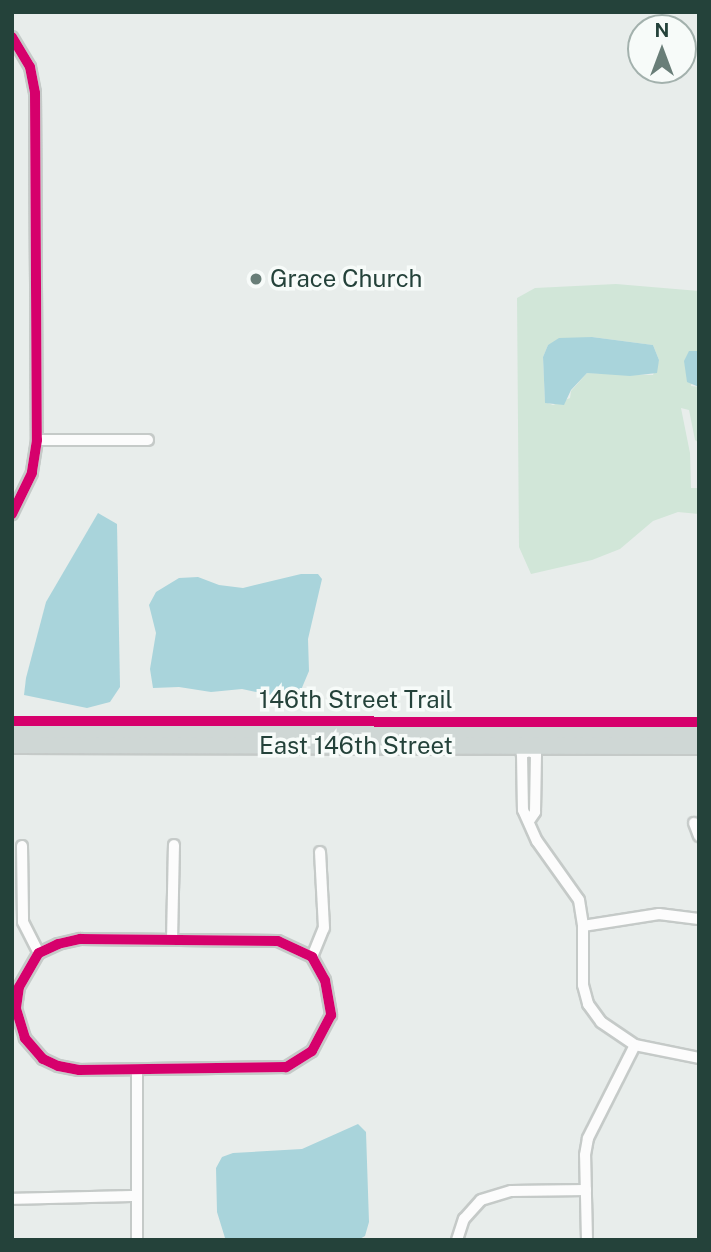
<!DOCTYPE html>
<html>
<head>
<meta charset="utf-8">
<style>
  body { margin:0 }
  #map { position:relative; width:711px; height:1252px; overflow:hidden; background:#e8edeb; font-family:"Public Sans",sans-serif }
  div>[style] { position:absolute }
  .green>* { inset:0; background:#d1e6d8 }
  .water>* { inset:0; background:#a9d4db }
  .roads { filter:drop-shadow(2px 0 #c5cac8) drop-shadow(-2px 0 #c5cac8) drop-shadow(0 2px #c5cac8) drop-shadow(0 -2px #c5cac8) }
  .street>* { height:10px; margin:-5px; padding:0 5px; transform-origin:5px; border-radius:5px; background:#fcfcfc }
  .primary>* { height:16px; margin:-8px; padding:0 8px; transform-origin:8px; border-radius:8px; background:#cfd7d5 }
  .cycleway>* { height:10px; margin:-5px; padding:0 5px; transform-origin:5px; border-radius:5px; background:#d6006c }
  .dots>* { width:19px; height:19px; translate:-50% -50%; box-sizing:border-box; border:4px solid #f7fbf9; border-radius:50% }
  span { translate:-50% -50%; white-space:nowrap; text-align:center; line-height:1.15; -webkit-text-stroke:7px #f7fbf9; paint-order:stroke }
  .poi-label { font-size:24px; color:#24423a }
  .left { translate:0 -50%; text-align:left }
  .street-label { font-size:24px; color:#24423a }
  .frame { position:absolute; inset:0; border:14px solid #24423a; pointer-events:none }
  .north { position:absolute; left:627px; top:14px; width:70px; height:70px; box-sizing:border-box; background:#f7fbf9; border:2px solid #a3b1ad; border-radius:50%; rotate:0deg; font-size:19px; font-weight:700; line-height:28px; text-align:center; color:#24423a }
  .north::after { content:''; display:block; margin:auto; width:24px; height:32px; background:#697e78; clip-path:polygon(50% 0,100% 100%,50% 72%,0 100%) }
</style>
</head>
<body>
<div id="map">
  <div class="green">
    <i style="clip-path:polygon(evenodd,616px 284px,699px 291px,699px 351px,691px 386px,699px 387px,699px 443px,695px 440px,689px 410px,681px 408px,690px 453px,691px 488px,698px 488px,699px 476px,699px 514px,678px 512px,653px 521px,620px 549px,592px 560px,531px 574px,519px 547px,517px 298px,535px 288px,616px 284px,592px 337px,653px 345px,659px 360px,653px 375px,587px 373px,571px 391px,570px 398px,553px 405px,545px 402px,543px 357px,548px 345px,592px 337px)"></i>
  </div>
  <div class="water">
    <i style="clip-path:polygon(592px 337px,653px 345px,659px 360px,657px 373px,630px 376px,587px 373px,571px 390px,564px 405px,545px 403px,543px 357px,548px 345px,559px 338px)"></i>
    <i style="clip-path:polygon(689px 351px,699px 351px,699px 387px,687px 382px,684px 361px)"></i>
    <i style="clip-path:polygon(98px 513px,117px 524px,120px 687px,110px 702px,87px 708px,24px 695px,26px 678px,46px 602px)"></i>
    <i style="clip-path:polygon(301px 574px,318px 574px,322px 579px,308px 639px,309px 671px,301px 690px,280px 697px,242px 689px,211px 692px,179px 687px,153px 688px,150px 669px,156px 633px,149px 605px,156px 592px,179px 578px,198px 577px,219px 585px,243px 588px)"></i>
    <i style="clip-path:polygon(358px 1124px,366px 1132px,369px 1222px,365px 1236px,358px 1240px,225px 1238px,217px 1212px,216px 1168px,222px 1157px,233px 1153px,302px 1149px)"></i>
  </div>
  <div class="roads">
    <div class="street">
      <i style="left:12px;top:37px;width:35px;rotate:59deg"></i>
      <i style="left:30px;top:67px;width:26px;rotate:79deg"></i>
      <i style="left:35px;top:93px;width:347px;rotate:89.7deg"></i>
      <i style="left:37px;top:440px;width:33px;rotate:99deg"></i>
      <i style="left:32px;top:473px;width:46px;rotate:116deg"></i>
      <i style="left:37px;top:440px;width:111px"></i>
      <i style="left:529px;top:751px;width:8px;rotate:157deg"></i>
      <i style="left:522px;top:754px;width:56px;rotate:89deg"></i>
      <i style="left:523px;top:810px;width:34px;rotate:66deg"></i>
      <i style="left:537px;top:841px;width:72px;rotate:54.6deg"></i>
      <i style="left:579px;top:900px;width:26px;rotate:81deg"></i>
      <i style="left:583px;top:926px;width:59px;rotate:90deg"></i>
      <i style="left:583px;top:985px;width:20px;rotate:75deg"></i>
      <i style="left:588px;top:1004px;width:22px;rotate:54deg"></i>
      <i style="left:601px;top:1022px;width:41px;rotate:34.1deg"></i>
      <i style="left:635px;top:1045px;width:65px;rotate:11.5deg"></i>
      <i style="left:529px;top:821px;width:11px;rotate:-56deg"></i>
      <i style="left:535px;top:812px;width:58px;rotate:-89deg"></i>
      <i style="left:536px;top:754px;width:8px;rotate:-157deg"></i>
      <i style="left:529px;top:751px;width:5px;rotate:-90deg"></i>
      <i style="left:694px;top:823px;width:14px;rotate:69deg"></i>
      <i style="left:22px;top:846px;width:76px;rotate:89.2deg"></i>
      <i style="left:23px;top:922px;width:35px;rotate:63deg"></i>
      <i style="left:583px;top:926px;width:77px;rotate:-9deg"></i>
      <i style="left:659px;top:914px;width:40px;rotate:7.1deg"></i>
      <i style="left:80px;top:939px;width:198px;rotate:0.6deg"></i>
      <i style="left:278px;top:941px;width:38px;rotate:25deg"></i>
      <i style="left:312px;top:957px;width:26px;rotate:61deg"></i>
      <i style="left:325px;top:980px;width:36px;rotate:80deg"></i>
      <i style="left:331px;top:1015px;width:41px;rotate:117.8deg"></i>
      <i style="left:312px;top:1051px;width:31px;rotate:148deg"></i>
      <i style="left:286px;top:1067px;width:207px;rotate:179.2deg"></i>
      <i style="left:79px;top:1070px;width:21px;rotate:-169deg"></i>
      <i style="left:58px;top:1066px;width:17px;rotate:-155deg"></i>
      <i style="left:43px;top:1059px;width:28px;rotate:-131deg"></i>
      <i style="left:25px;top:1038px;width:31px;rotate:-107deg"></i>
      <i style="left:16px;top:1008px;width:21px;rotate:-82deg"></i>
      <i style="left:19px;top:987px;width:39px;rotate:-60deg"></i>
      <i style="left:39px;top:953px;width:21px;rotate:-25deg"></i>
      <i style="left:58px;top:944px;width:23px;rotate:-13deg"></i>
      <i style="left:172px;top:940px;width:95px;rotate:-88.8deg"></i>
      <i style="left:312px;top:957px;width:31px;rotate:-68deg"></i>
      <i style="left:324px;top:928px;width:76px;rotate:-93deg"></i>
      <i style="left:12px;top:1199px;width:125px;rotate:-1.4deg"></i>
      <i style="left:137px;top:1240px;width:171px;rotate:-90deg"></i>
      <i style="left:457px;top:1240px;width:22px;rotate:-72deg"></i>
      <i style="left:464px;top:1219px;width:25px;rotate:-48deg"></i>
      <i style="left:481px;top:1200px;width:31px;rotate:-17deg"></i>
      <i style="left:511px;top:1191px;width:75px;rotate:-0.8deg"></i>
      <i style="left:587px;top:1240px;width:85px;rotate:-91.3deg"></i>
      <i style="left:585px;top:1155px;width:17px;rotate:-80deg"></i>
      <i style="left:588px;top:1138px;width:104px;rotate:-63.2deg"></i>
    </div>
    <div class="primary">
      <i style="left:12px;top:730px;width:687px;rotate:0.08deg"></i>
      <i style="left:12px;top:745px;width:687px;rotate:0.08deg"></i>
    </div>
  </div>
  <div class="cycleway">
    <i style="left:12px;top:37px;width:35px;rotate:59deg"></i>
    <i style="left:30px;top:67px;width:26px;rotate:79deg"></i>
    <i style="left:35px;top:93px;width:347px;rotate:89.7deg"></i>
    <i style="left:37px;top:440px;width:33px;rotate:99deg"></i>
    <i style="left:32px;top:473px;width:46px;rotate:116deg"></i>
    <i style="left:12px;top:721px;width:687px;rotate:0.08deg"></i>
    <i style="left:80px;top:939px;width:198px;rotate:0.6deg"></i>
    <i style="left:278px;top:941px;width:38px;rotate:25deg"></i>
    <i style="left:312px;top:957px;width:26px;rotate:61deg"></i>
    <i style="left:325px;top:980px;width:36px;rotate:80deg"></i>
    <i style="left:331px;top:1015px;width:41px;rotate:117.8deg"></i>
    <i style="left:312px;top:1051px;width:31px;rotate:148deg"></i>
    <i style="left:286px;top:1067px;width:207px;rotate:179.2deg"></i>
    <i style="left:79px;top:1070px;width:21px;rotate:-169deg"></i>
    <i style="left:58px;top:1066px;width:17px;rotate:-155deg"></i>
    <i style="left:43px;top:1059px;width:28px;rotate:-131deg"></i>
    <i style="left:25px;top:1038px;width:31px;rotate:-107deg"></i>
    <i style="left:16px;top:1008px;width:21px;rotate:-82deg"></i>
    <i style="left:19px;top:987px;width:39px;rotate:-60deg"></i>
    <i style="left:39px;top:953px;width:21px;rotate:-25deg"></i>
    <i style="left:58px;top:944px;width:23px;rotate:-13deg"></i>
  </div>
  <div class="dots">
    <i style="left:256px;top:279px;background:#697e78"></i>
  </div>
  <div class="poi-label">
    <span class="left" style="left:270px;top:279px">Grace Church</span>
  </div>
  <div class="street-label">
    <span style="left:356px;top:700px">146th Street Trail</span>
    <span style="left:356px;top:746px">East 146th Street</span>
  </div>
  <div class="frame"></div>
  <div class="north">N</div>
</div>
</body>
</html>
